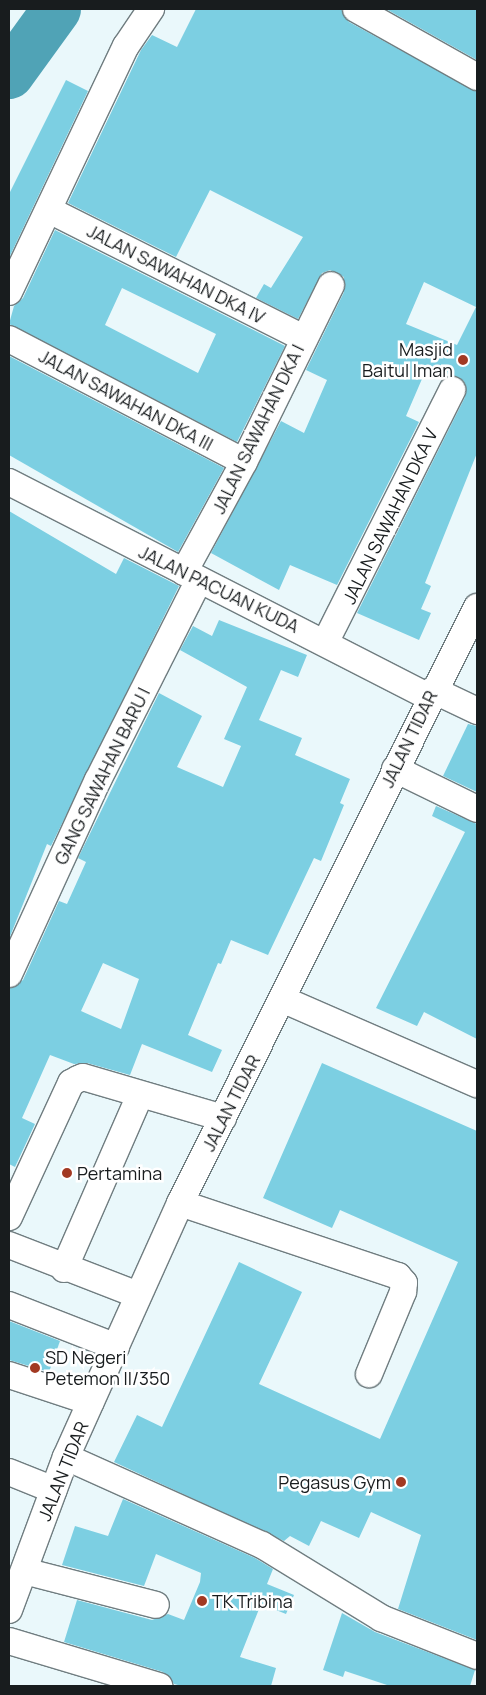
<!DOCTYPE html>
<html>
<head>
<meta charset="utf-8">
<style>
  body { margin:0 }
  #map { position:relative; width:486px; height:1695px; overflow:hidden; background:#eaf8fb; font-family:Manrope,sans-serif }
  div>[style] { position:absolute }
  .river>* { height:49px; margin:-24.5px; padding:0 24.5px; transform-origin:24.5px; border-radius:24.5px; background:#50a3b6 }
  .building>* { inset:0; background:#7ccfe2 }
  .roads { filter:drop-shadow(1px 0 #707d80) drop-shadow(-1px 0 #707d80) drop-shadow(0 1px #707d80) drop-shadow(0 -1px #707d80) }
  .minor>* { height:26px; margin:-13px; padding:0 13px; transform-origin:13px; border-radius:13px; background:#fff }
  .dots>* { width:14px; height:14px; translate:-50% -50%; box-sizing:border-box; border:2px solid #fff; border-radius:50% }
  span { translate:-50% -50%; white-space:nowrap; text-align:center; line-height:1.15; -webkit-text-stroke:5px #fff; paint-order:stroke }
  .street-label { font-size:18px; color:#181c1e }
  .poi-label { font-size:18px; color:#181c1e }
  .right { translate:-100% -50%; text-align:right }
  .left { translate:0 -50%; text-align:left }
  .frame { position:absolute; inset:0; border:10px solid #181c1e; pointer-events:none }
</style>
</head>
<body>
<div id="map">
  <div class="river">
    <i style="left:9px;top:74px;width:80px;rotate:-54.1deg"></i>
  </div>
  <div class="building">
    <i style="clip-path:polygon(evenodd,196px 9px,341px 9px,349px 22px,477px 92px,477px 453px,425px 583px,431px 586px,421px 609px,431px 613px,419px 640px,357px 613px,465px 397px,464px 381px,428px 365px,406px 416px,419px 422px,337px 585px,290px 565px,279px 590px,211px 553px,281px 421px,304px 433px,327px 380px,306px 370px,344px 292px,344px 277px,330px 270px,322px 273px,298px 319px,256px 298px,264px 284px,271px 288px,303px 237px,210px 190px,176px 257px,68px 203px,141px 50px,152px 35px,177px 47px,196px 9px,424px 282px,476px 307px,457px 345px,406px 324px,424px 282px)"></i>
    <i style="clip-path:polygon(386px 9px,477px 9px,477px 60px)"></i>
    <i style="clip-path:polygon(66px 80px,88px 91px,9px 258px,9px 194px)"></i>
    <i style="clip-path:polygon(evenodd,55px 230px,285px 346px,237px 442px,9px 324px,14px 306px,23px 298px,55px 230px,122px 288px,216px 334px,198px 373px,105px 325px,122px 288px)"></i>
    <i style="clip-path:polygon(9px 356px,224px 468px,178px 552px,9px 455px)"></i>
    <i style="clip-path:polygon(9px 511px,116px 574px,124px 558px,179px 586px,51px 846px,47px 844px,9px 939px)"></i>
    <i style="clip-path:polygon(evenodd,219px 620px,307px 655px,298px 677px,281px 670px,259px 720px,302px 738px,295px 755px,350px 779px,340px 803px,344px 805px,321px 861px,314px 858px,268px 955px,231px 940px,221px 964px,218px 963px,188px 1035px,222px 1050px,212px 1072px,142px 1044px,130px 1075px,87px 1063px,74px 1064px,50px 1055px,22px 1118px,35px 1124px,15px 1167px,9px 1164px,9px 989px,23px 980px,59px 901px,67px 904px,86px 862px,78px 858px,159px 693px,202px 716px,177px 767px,223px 787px,241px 746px,224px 739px,247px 687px,180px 650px,193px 626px,212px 636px,219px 620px,103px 963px,139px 979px,121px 1029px,81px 1011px,103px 963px)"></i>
    <i style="clip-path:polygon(468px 724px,477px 726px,477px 792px,443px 776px)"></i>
    <i style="clip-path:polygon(436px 806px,477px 824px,477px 1039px,424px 1012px,417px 1026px,376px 1008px,465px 832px,432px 816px)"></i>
    <i style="clip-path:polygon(322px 1063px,477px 1131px,477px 1640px,398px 1609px,421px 1535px,371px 1512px,359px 1538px,321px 1521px,309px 1546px,290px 1536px,284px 1541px,114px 1462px,137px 1415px,162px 1427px,239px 1262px,302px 1292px,259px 1384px,380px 1439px,458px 1262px,340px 1210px,332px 1228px,263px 1198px)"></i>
    <i style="clip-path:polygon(9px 1321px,60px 1341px,49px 1372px,9px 1360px)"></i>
    <i style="clip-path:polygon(123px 1499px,255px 1558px,273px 1569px,267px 1584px,294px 1595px,286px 1614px,261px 1604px,240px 1657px,276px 1668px,271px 1686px,182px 1686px,174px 1684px,163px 1672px,64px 1642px,77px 1600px,152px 1620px,168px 1614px,184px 1620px,200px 1582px,201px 1573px,156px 1554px,144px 1586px,62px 1565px,75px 1526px,108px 1536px)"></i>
    <i style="clip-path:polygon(342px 1613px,375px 1632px,475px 1670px,470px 1686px,390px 1686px,345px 1671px,343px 1677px,323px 1670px)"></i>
  </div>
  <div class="roads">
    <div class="minor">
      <i style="left:356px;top:9px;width:139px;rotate:29.3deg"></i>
      <i style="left:49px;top:210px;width:284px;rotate:26.7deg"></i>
      <i style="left:9px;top:292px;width:272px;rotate:-64.6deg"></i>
      <i style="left:126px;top:46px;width:45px;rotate:-56deg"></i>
      <i style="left:9px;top:339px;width:265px;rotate:27.6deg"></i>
      <i style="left:9px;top:482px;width:473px;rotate:27.1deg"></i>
      <i style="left:184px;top:572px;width:125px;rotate:-61.4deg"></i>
      <i style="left:244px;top:462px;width:197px;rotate:-63.8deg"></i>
      <i style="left:326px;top:641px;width:281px;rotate:-63.3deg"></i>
      <i style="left:433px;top:690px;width:49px;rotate:25.5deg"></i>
      <i style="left:395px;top:769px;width:91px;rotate:26deg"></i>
      <i style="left:9px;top:974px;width:213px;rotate:-65.4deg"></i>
      <i style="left:98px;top:780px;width:224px;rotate:-63.2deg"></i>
      <i style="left:282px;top:999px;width:213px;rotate:23.6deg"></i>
      <i style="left:180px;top:1203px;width:230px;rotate:18.5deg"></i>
      <i style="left:398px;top:1276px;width:9px;rotate:49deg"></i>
      <i style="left:404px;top:1283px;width:9px;rotate:96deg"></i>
      <i style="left:403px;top:1292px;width:89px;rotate:112.5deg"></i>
      <i style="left:9px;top:1217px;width:148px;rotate:-65.2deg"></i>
      <i style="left:71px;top:1083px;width:8px;rotate:-30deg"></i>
      <i style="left:78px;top:1079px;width:5px;rotate:-22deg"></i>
      <i style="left:83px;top:1077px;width:146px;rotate:16.3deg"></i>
      <i style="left:9px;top:1245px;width:138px;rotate:21.2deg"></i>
      <i style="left:64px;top:1269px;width:190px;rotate:-66.4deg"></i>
      <i style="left:9px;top:1305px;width:115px;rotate:21.4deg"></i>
      <i style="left:9px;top:1375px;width:86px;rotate:18.2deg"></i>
      <i style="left:66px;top:1457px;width:215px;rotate:24.2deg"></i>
      <i style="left:262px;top:1545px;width:140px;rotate:31.5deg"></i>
      <i style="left:381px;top:1618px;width:103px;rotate:21.6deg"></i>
      <i style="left:9px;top:1472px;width:48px;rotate:21.8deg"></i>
      <i style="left:24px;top:1571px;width:136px;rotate:14.4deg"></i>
      <i style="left:9px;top:1610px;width:163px;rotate:-69.6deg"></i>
      <i style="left:66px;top:1457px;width:278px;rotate:-65.8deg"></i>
      <i style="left:180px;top:1203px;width:666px;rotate:-63.51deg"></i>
      <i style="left:9px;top:1641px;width:157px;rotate:16.7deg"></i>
    </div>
  </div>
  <div class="dots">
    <i style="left:463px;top:360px;background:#a23922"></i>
    <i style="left:67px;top:1173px;background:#a23922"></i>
    <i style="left:35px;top:1368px;background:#a23922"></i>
    <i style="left:401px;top:1482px;background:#a23922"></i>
    <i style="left:202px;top:1601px;background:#a23922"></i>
  </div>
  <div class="street-label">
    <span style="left:176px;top:274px;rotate:27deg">JALAN SAWAHAN DKA IV</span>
    <span style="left:126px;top:400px;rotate:28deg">JALAN SAWAHAN DKA III</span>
    <span style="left:258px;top:429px;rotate:-64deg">JALAN SAWAHAN DKA I</span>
    <span style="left:390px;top:516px;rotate:-64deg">JALAN SAWAHAN DKA V</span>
    <span style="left:219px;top:589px;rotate:26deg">JALAN PACUAN KUDA</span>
    <span style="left:409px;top:739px;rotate:-64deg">JALAN TIDAR</span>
    <span style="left:102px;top:776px;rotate:-64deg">GANG SAWAHAN BARU I</span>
    <span style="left:231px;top:1103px;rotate:-63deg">JALAN TIDAR</span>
    <span style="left:63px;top:1471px;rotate:-68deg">JALAN TIDAR</span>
  </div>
  <div class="poi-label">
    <span class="right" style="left:453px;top:360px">Masjid<br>Baitul Iman</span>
    <span class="left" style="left:77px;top:1173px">Pertamina</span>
    <span class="left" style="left:45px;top:1368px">SD Negeri<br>Petemon II/350</span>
    <span class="right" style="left:391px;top:1482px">Pegasus Gym</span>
    <span class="left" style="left:212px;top:1601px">TK Tribina</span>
  </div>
  <div class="frame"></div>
</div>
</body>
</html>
